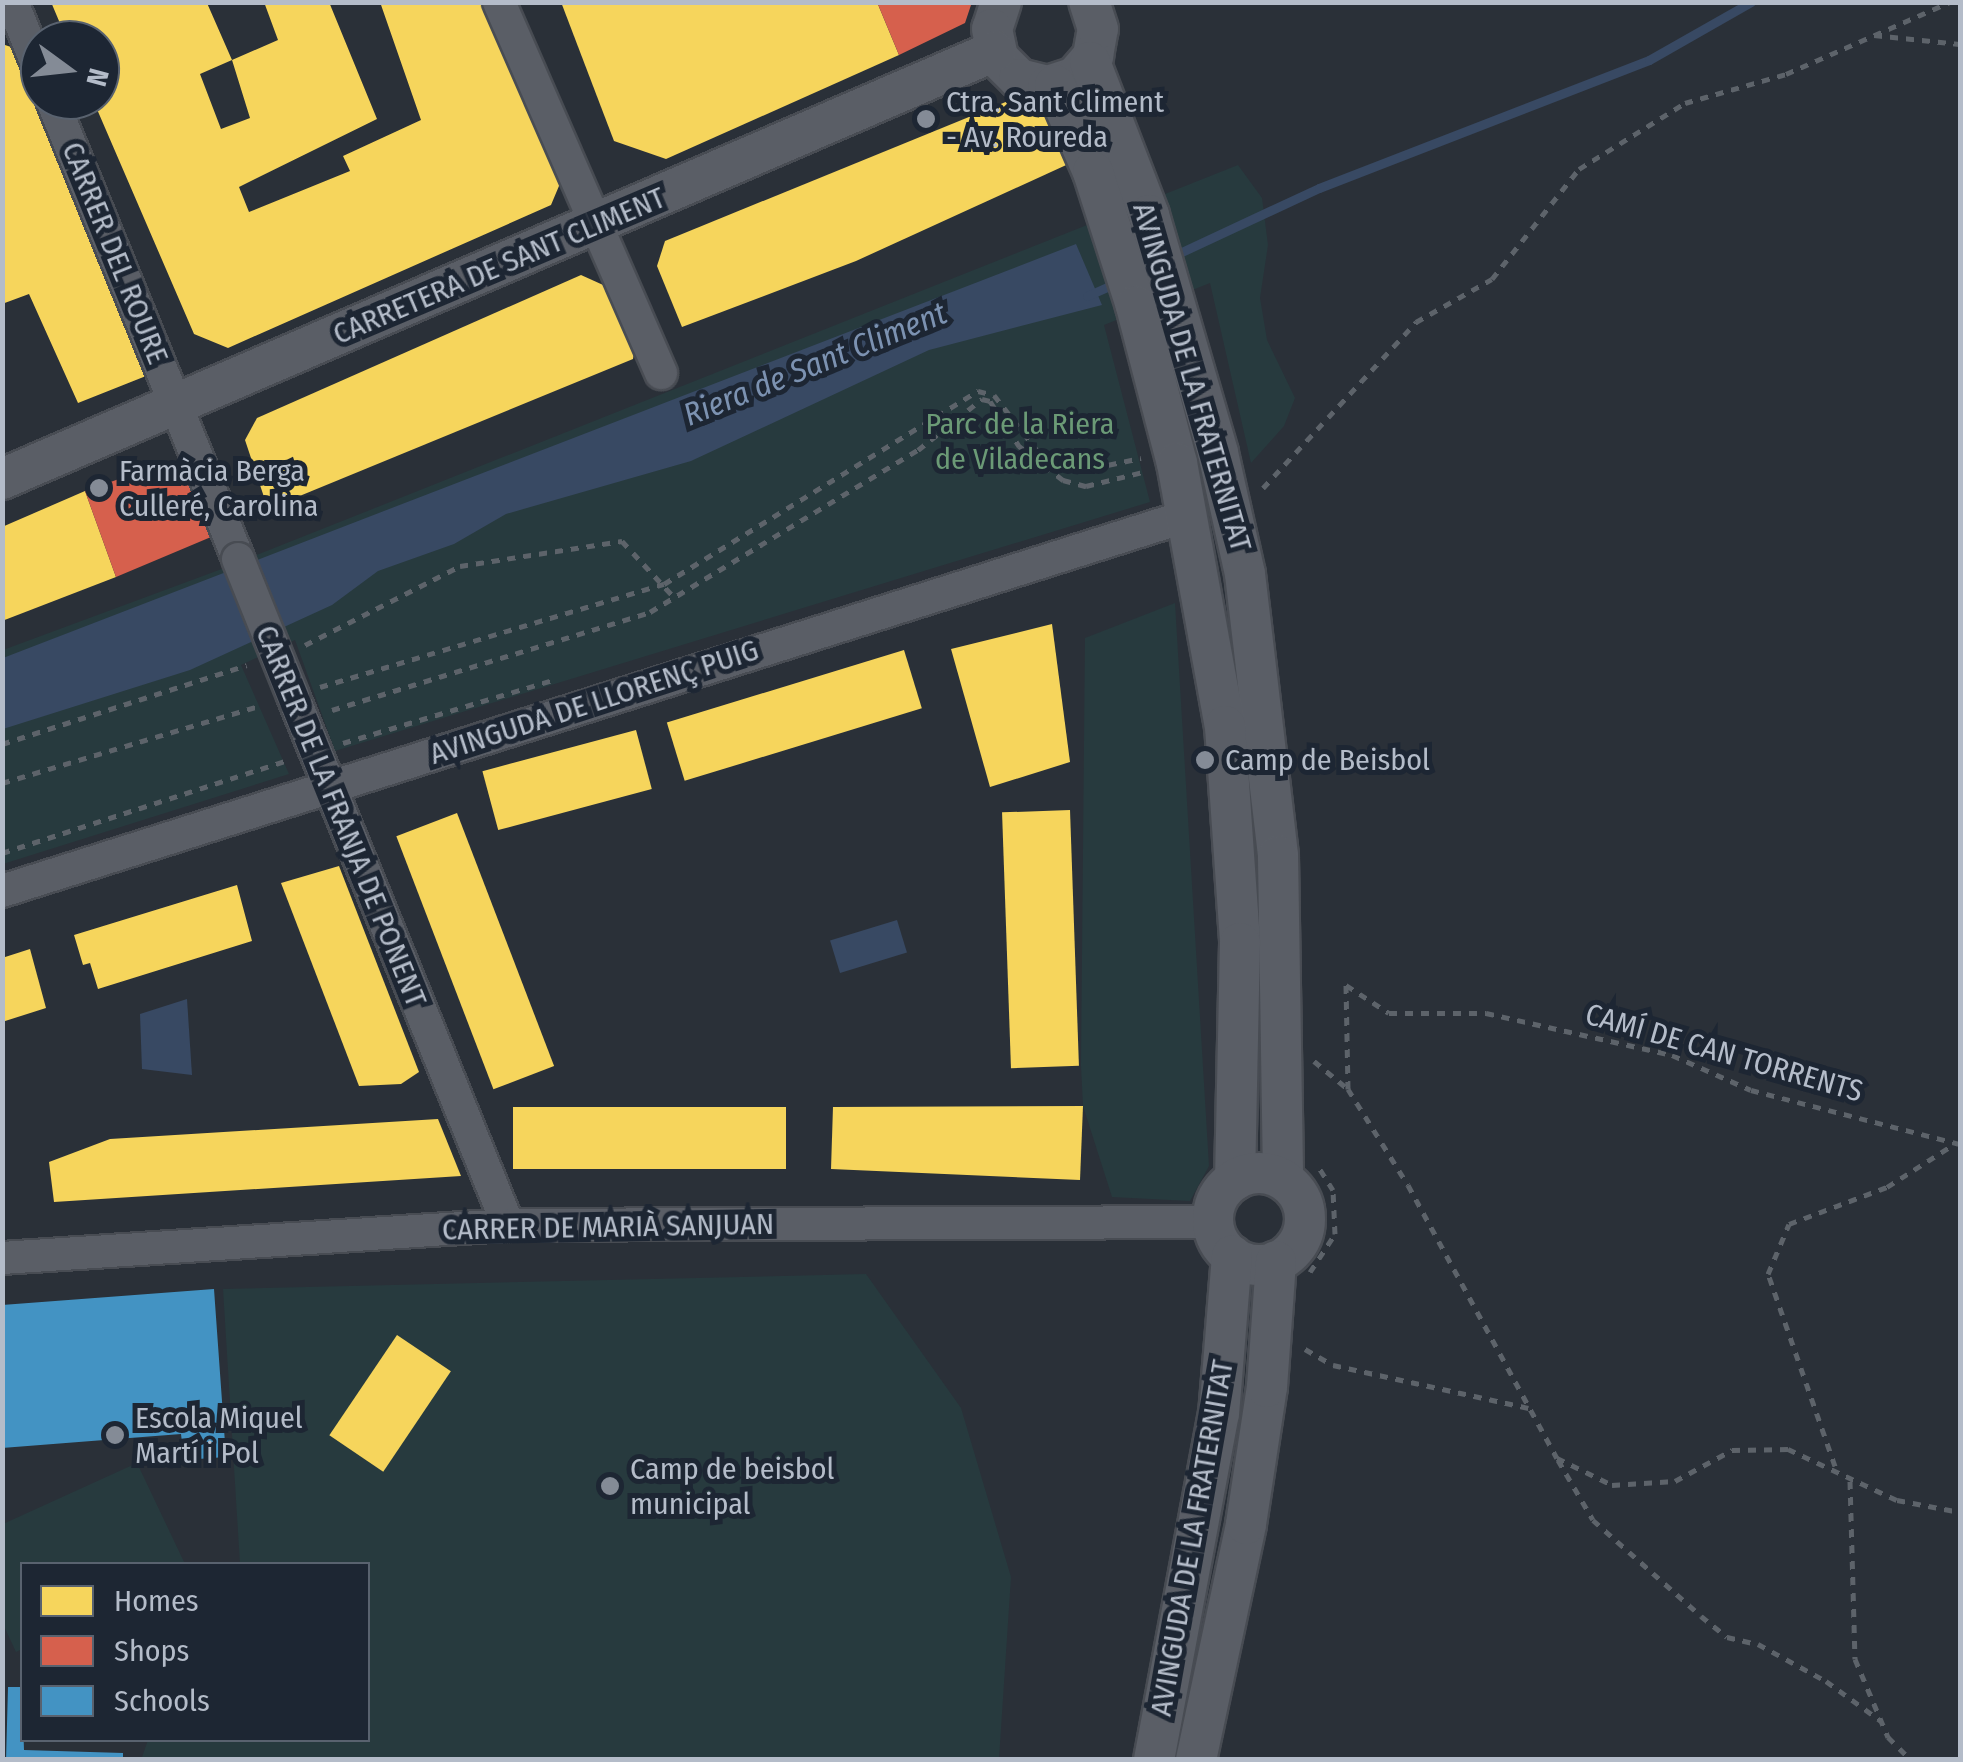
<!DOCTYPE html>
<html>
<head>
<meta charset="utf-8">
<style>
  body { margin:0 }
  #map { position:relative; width:1963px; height:1762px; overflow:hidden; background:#2a3038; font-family:"Fira Sans Condensed",sans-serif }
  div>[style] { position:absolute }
  .green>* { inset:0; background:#273a3e }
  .water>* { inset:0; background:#384963; transform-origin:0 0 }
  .homes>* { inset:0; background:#f6d55c; transform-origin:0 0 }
  .shops>* { inset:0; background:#d6604d }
  .schools>* { inset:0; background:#4393c3 }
  .stream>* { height:9px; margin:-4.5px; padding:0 4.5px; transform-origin:4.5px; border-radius:4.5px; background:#384963 }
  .path>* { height:5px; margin-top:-2.5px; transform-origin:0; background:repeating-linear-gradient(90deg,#5d636a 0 8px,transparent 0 16px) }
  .roads { filter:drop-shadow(2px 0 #484c53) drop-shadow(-2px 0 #484c53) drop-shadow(0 2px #484c53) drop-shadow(0 -2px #484c53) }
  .minor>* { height:32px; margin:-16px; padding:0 16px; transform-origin:16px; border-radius:16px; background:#5a5e66 }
  .tertiary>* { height:40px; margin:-20px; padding:0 20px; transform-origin:20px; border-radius:20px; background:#5a5e66 }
  .tertiary>.ring { margin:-20px; padding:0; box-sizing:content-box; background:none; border:40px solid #5a5e66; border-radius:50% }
  .bridges { filter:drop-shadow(2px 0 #484c53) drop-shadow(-2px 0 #484c53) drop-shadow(0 2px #484c53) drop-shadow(0 -2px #484c53) }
  .minor-bridge>* { height:32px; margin:-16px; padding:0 16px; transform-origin:16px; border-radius:16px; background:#5a5e66 }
  .dots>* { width:28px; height:28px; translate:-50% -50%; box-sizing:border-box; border:5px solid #1d2633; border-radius:50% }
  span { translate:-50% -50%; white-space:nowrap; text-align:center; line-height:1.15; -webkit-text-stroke:10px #1d2633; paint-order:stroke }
  .poi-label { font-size:30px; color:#b4bcc9 }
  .left { translate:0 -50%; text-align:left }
  .street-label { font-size:30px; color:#b4bcc9 }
  .park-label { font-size:30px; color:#6b9a76 }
  .water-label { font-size:32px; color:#7c92b1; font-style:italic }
  .frame { position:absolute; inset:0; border:5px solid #b4bcc9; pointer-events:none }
  .legend { position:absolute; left:20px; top:1562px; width:350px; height:180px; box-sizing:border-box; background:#1d2633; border:2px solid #59626f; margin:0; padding:12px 18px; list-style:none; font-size:30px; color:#b4bcc9 }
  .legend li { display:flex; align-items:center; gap:20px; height:50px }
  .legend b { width:50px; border:2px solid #59626f }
  .north { position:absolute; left:20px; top:20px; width:100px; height:100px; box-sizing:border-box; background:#1d2633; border:2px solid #59626f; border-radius:50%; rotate:105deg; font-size:28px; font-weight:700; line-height:40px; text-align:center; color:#b4bcc9 }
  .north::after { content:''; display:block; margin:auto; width:35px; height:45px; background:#848b96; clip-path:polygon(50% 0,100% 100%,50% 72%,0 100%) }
</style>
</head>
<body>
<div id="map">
  <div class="green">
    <i style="clip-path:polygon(1238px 165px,1262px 198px,1268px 245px,1260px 298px,1267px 340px,1295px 398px,1284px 426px,1251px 463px,1210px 283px,1104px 325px,1150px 502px,335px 751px,295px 640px,241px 665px,289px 774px,3px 864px,3px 650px,219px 570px)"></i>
    <i style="clip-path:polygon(1175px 603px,1209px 1166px,1190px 1201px,1112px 1197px,1083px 1106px,1081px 1066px,1085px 638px)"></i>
    <i style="clip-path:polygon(866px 1274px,961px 1408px,1011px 1577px,999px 1759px,141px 1760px,148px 1740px,368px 1740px,368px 1564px,240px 1564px,223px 1289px)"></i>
    <i style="clip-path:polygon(137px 1463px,185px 1564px,22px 1564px,22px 1649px,16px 1652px,3px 1624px,3px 1524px)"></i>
  </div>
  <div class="water">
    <i style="clip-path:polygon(1076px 244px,1102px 305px,929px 350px,691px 461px,506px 514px,454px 544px,378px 571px,332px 605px,190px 670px,3px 729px,3px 658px)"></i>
    <i style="left:897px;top:920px;width:34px;height:70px;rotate:73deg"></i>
    <i style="clip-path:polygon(187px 999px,192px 1075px,142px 1069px,140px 1014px)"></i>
  </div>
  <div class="homes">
    <i style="clip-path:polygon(51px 2px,207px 3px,232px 60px,200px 74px,221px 129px,250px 118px,232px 60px,278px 40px,264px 2px,329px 2px,377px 119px,239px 187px,249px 212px,350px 171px,343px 156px,421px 120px,380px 2px,491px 2px,564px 174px,551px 205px,228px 348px,194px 334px,93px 100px,100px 100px,100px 40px,67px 40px)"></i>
    <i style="clip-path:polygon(561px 2px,877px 2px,899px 55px,666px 159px,614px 141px)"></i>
    <i style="clip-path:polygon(2px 44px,14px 48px,146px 376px,78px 403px,29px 294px,2px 304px)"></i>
    <i style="clip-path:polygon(1013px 99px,1055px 113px,1075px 161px,856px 261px,682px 327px,657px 266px,665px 241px)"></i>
    <i style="clip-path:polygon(581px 275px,612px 289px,635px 345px,633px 359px,268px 509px,245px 440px,257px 418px)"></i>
    <i style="clip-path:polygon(85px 491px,116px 577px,2px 621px,2px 527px)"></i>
    <i style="clip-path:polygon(1052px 624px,1070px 762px,990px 787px,951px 649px)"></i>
    <i style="left:904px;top:650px;width:61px;height:248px;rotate:73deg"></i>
    <i style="left:636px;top:730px;width:61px;height:159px;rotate:75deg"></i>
    <i style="left:1070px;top:810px;width:256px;height:68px;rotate:88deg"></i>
    <i style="left:457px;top:813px;width:271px;height:65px;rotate:69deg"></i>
    <i style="clip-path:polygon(339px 866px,419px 1072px,401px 1084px,359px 1086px,281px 883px)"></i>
    <i style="clip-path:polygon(237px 885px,252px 941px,98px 989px,90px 963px,83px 965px,74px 935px)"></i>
    <i style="clip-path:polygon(30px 949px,46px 1008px,2px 1022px,2px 958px)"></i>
    <i style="clip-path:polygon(1083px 1106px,1080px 1180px,831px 1169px,833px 1107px)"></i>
    <i style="left:786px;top:1107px;width:62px;height:273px;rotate:90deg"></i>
    <i style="clip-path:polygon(438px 1119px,461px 1176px,54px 1202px,49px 1162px,110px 1139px)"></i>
    <i style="left:397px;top:1335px;width:65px;height:121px;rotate:34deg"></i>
  </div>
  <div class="shops">
    <i style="clip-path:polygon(877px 2px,972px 2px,965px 23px,899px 55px)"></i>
    <i style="clip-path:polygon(167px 462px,186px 472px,211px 537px,116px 577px,85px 491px)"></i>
  </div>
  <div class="schools">
    <i style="clip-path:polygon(214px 1289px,226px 1457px,184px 1460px,181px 1434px,2px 1448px,2px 1305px)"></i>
    <i style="clip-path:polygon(8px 1687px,22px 1687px,24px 1750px,123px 1753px,123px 1760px,6px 1760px)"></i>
  </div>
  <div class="stream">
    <i style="left:1173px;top:256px;width:161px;rotate:-25deg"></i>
    <i style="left:1319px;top:188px;width:354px;rotate:-21.2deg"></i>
    <i style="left:1649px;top:60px;width:117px;rotate:-29.6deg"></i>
    <i style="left:1087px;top:296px;width:34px;rotate:-24deg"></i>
  </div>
  <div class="path">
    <i style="left:1874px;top:35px;width:86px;rotate:6deg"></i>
    <i style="left:1263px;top:488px;width:226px;rotate:-47.3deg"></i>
    <i style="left:1416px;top:322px;width:87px;rotate:-29.5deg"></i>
    <i style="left:1492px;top:279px;width:140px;rotate:-51.7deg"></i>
    <i style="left:1579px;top:169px;width:125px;rotate:-31.9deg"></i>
    <i style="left:1685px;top:103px;width:105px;rotate:-16deg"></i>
    <i style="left:1786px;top:74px;width:179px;rotate:-23.7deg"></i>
    <i style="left:305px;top:645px;width:174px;rotate:-27deg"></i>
    <i style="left:460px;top:566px;width:164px;rotate:-8.8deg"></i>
    <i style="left:622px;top:541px;width:75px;rotate:47.2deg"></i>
    <i style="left:320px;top:687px;width:359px;rotate:-16.7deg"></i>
    <i style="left:664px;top:584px;width:369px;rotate:-31.6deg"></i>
    <i style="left:978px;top:391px;width:16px;rotate:14deg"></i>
    <i style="left:994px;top:395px;width:75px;rotate:52.1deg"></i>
    <i style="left:1040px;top:454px;width:55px;rotate:14.8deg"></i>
    <i style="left:1093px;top:468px;width:49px;rotate:-11.8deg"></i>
    <i style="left:332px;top:710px;width:333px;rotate:-17.1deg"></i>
    <i style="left:650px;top:612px;width:313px;rotate:-31.2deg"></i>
    <i style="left:918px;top:450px;width:82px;rotate:-38.6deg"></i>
    <i style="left:982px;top:399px;width:8px;rotate:14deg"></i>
    <i style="left:990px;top:401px;width:54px;rotate:57.2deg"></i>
    <i style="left:1019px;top:446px;width:56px;rotate:37.7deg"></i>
    <i style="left:1063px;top:480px;width:24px;rotate:15deg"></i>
    <i style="left:1086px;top:486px;width:59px;rotate:-13.8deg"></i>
    <i style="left:343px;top:743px;width:223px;rotate:-16.7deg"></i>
    <i style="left:2px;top:744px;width:257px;rotate:-17.9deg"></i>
    <i style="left:2px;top:783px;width:271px;rotate:-16.7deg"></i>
    <i style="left:2px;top:853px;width:302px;rotate:-18deg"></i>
    <i style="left:1314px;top:1061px;width:44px;rotate:39.5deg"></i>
    <i style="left:1348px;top:1089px;width:113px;rotate:58deg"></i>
    <i style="left:1408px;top:1185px;width:311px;rotate:61.4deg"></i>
    <i style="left:1557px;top:1458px;width:61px;rotate:26.1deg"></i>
    <i style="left:1612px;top:1485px;width:63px;rotate:-3.6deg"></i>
    <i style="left:1675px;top:1481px;width:65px;rotate:-28.5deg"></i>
    <i style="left:1732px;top:1450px;width:56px;rotate:-1deg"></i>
    <i style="left:1788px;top:1449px;width:120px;rotate:25.1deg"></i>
    <i style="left:1897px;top:1500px;width:64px;rotate:10.8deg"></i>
    <i style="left:1348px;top:1089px;width:104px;rotate:-91.1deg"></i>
    <i style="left:1346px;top:985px;width:51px;rotate:33.1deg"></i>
    <i style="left:1389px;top:1013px;width:97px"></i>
    <i style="left:1486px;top:1013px;width:191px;rotate:12.7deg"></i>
    <i style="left:1672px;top:1055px;width:86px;rotate:23.9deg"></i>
    <i style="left:1751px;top:1090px;width:216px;rotate:14.5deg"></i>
    <i style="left:1310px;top:1272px;width:45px;rotate:-56.7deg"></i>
    <i style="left:1335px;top:1234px;width:44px;rotate:-92.6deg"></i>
    <i style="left:1333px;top:1190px;width:28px;rotate:-122deg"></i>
    <i style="left:1305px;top:1349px;width:32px;rotate:30deg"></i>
    <i style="left:1333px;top:1365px;width:200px;rotate:12.4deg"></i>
    <i style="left:1558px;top:1460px;width:69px;rotate:59.7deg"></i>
    <i style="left:1593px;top:1520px;width:144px;rotate:41.6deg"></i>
    <i style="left:1701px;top:1616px;width:33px;rotate:39deg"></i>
    <i style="left:1727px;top:1637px;width:32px;rotate:13deg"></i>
    <i style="left:1758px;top:1644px;width:77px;rotate:28.6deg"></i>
    <i style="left:1826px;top:1681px;width:68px;rotate:36deg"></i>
    <i style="left:1835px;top:1466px;width:203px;rotate:-109.2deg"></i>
    <i style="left:1768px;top:1274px;width:54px;rotate:-67.2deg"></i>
    <i style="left:1789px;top:1224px;width:105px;rotate:-20.7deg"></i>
    <i style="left:1887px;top:1187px;width:82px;rotate:-32.5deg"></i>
    <i style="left:1850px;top:1481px;width:178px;rotate:88.4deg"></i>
    <i style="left:1855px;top:1659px;width:85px;rotate:67.1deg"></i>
    <i style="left:1888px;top:1737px;width:33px;rotate:45deg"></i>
  </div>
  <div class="roads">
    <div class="minor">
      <i style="left:12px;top:2px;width:74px;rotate:67.9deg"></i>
      <i style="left:499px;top:2px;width:405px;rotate:66.4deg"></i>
      <i style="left:52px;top:100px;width:495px;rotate:67.9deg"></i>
      <i style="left:293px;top:696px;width:571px;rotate:67.88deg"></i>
      <i style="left:2px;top:891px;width:1243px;rotate:-17.56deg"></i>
      <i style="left:2px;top:1258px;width:507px;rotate:-3.73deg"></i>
      <i style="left:508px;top:1225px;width:706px;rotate:-0.24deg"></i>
    </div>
    <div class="tertiary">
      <i style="left:1001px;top:2px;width:28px;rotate:108deg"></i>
      <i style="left:992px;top:29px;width:30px;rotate:78deg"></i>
      <i style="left:998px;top:58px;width:30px;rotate:45deg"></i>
      <i style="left:1019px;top:79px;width:30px;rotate:14deg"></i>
      <i style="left:1048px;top:86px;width:28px;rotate:-18deg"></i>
      <i style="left:1075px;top:77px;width:28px;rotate:-49deg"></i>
      <i style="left:1093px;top:56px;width:27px;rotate:-80deg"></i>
      <i style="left:1098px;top:29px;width:28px;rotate:-108deg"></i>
      <i style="left:1090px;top:62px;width:164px;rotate:68.9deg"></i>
      <i style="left:1149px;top:215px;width:248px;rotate:73.8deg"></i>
      <i style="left:1218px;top:453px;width:124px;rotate:77.4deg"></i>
      <i style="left:1245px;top:574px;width:284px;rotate:83.3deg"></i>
      <i style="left:1278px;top:856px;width:323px;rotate:89.1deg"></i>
      <i style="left:1055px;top:85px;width:95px;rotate:66.4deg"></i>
      <i style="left:1093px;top:172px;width:141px;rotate:72.2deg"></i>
      <i style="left:1136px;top:306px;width:162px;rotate:75.4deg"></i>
      <i style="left:1177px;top:463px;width:267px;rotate:79.7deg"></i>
      <i style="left:1225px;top:726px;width:218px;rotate:86deg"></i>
      <i style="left:1240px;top:943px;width:237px;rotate:91.2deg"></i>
      <i style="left:2px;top:479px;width:1081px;rotate:-23.32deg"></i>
      <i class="ring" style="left:1213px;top:1173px;width:52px;height:52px"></i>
      <i style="left:1154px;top:1760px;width:352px;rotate:-79.4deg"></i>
      <i style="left:1219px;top:1414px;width:159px;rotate:-85.3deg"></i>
      <i style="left:1196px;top:1760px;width:241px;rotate:-78deg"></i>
      <i style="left:1246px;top:1524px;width:139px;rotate:-81.3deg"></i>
      <i style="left:1267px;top:1387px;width:126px;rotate:-85.9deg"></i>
    </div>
  </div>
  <div class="bridges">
    <div class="minor-bridge">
      <i style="left:238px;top:559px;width:148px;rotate:68.1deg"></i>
    </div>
  </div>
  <div class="dots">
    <i style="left:926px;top:119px;background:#848b96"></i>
    <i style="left:99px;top:488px;background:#848b96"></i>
    <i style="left:1205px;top:760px;background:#848b96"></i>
    <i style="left:115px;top:1435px;background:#848b96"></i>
    <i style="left:610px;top:1486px;background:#848b96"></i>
  </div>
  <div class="poi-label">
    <span class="left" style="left:946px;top:119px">Ctra. Sant Climent<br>- Av. Roureda</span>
    <span class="left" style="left:119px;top:488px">Farmàcia Berga<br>Culleré, Carolina</span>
    <span class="left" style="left:1225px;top:760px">Camp de Beisbol</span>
    <span class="left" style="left:135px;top:1435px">Escola Miquel<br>Martí i Pol</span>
    <span class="left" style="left:630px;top:1486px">Camp de beisbol<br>municipal</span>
  </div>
  <div class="street-label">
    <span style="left:115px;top:253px;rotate:68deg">CARRER DEL ROURE</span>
    <span style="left:499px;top:266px;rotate:-23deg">CARRETERA DE SANT CLIMENT</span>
    <span style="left:1192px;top:377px;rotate:74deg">AVINGUDA DE LA FRATERNITAT</span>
    <span style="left:594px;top:702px;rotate:-18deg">AVINGUDA DE LLORENÇ PUIG</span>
    <span style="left:341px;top:816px;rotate:68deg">CARRER DE LA FRANJA DE PONENT</span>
    <span style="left:1724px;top:1053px;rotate:16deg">CAMÍ DE CAN TORRENTS</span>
    <span style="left:608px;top:1227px;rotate:-1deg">CARRER DE MARIÀ SANJUAN</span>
    <span style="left:1192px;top:1538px;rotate:-80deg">AVINGUDA DE LA FRATERNITAT</span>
  </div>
  <div class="park-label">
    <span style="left:1020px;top:441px">Parc de la Riera<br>de Viladecans</span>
  </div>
  <div class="water-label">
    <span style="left:815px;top:364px;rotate:-22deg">Riera de Sant Climent</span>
  </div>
  <div class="frame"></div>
  <ul class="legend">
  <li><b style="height:28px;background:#f6d55c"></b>Homes</li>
  <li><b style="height:28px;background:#d6604d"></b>Shops</li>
  <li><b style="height:28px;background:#4393c3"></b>Schools</li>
  </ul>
  <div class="north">N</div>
</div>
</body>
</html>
